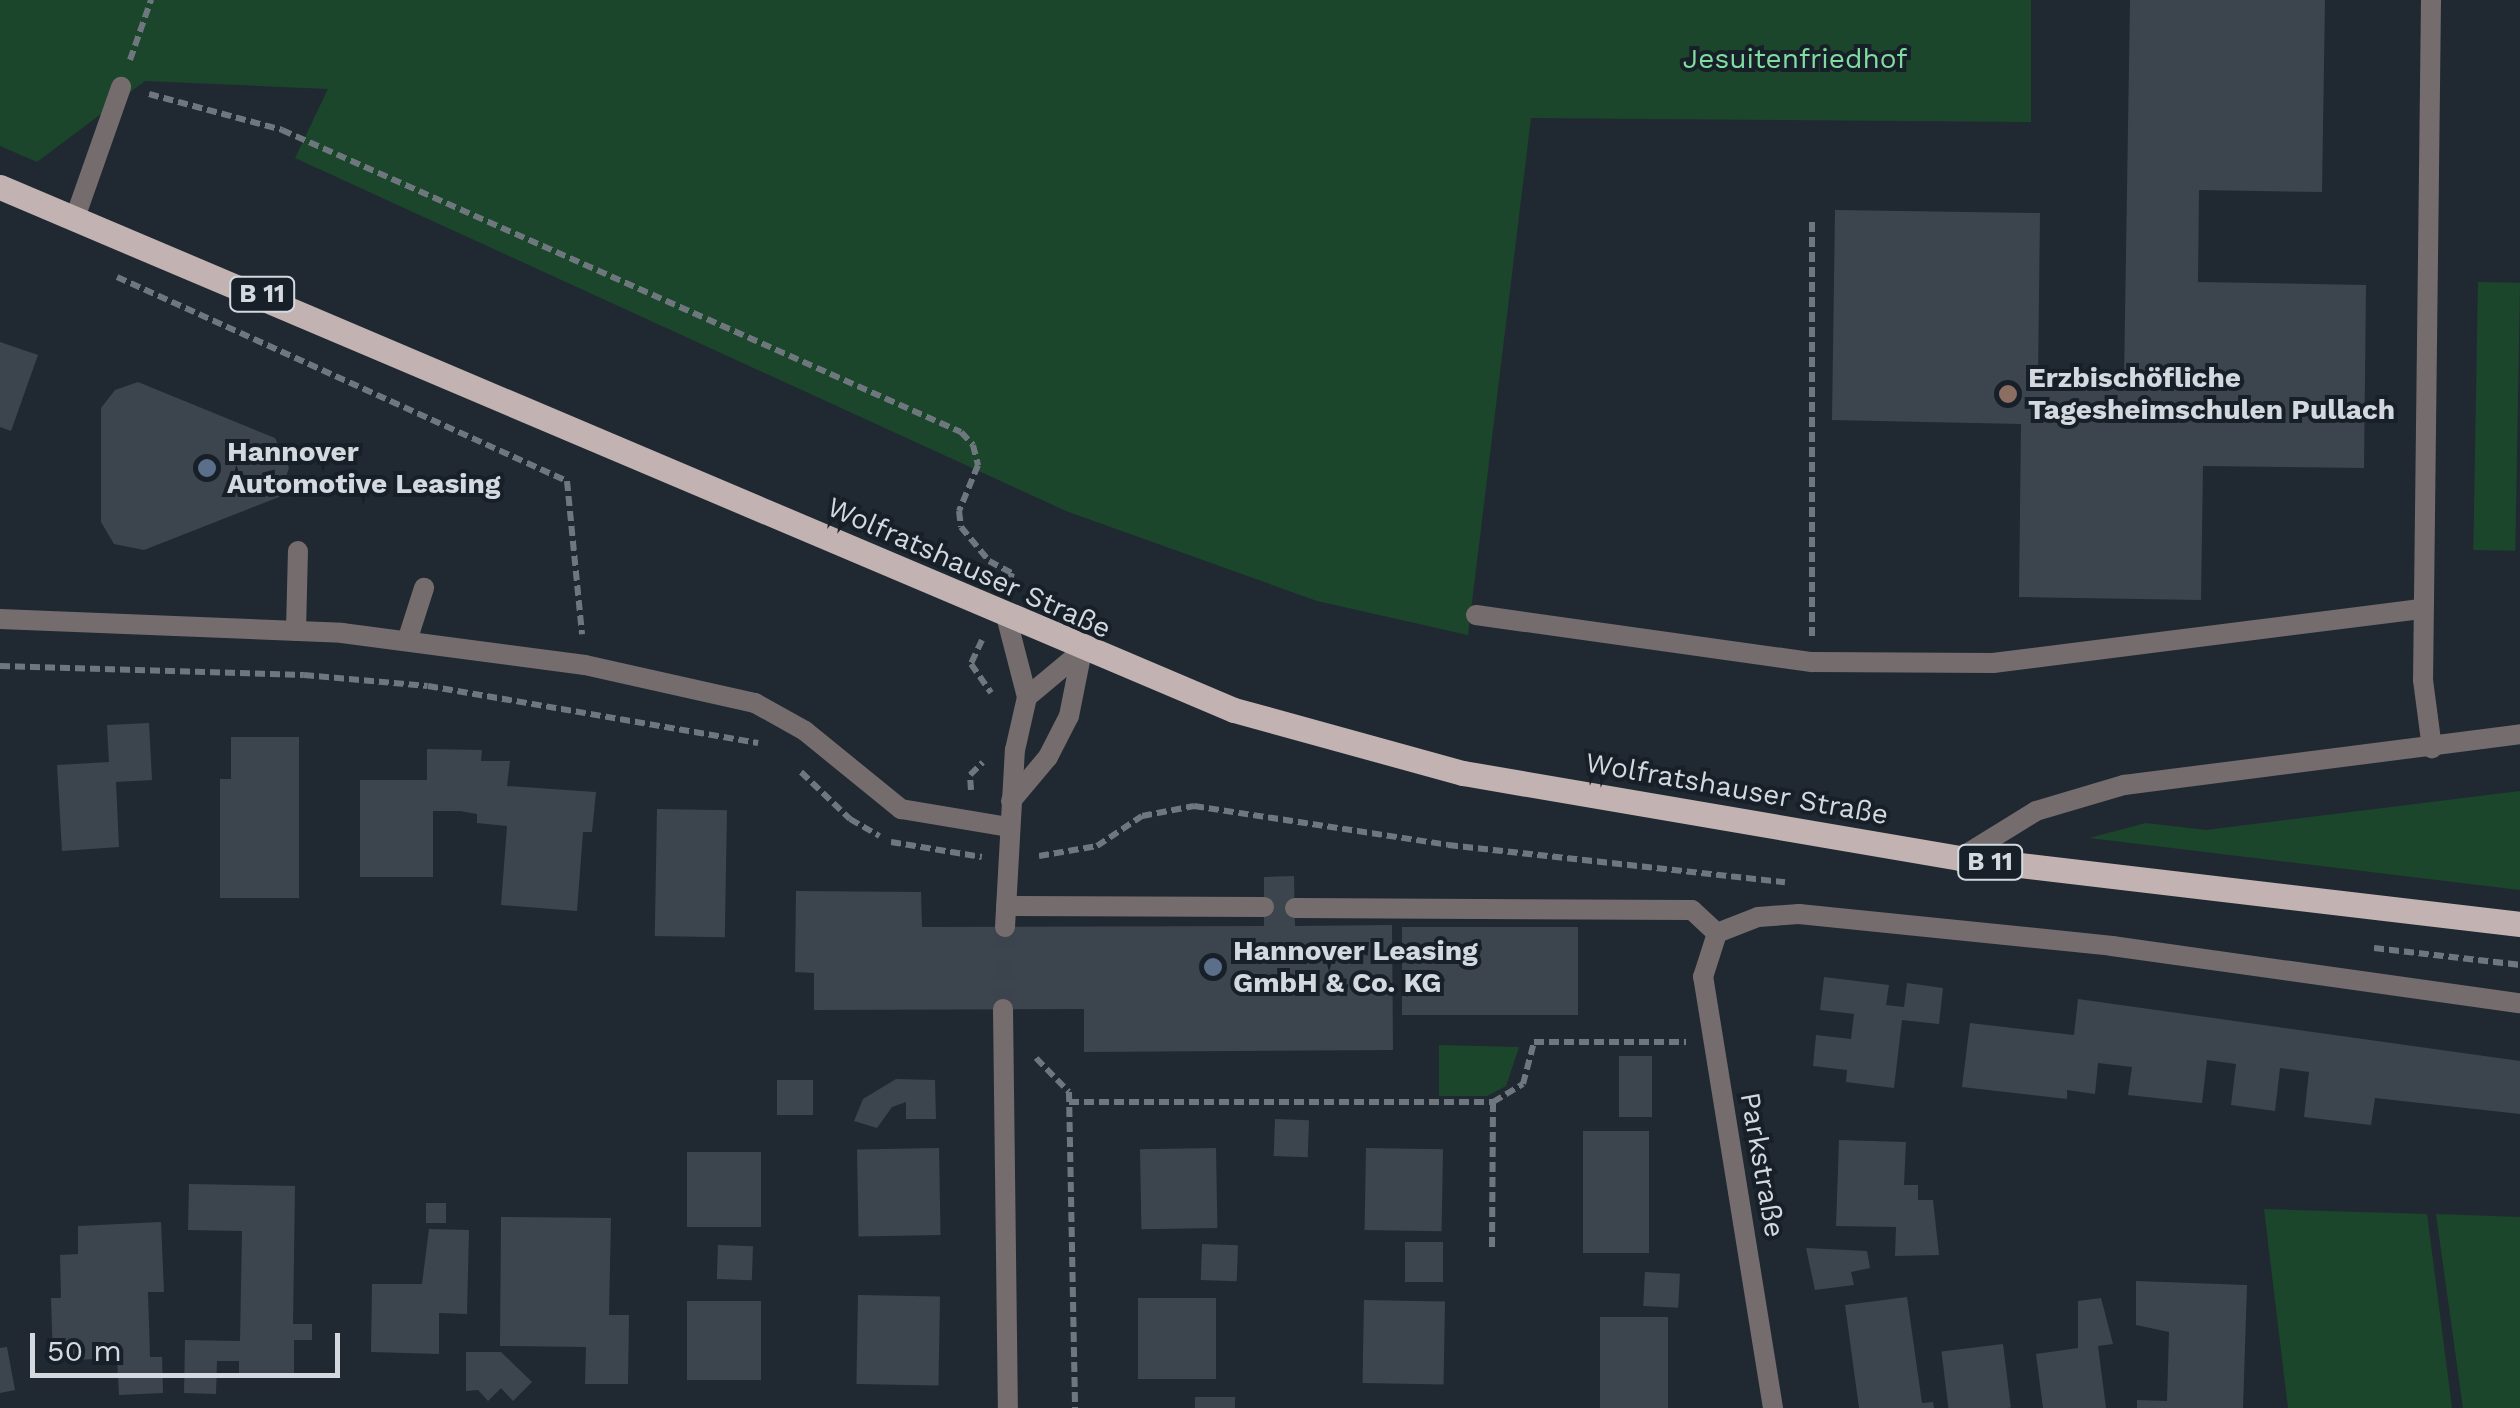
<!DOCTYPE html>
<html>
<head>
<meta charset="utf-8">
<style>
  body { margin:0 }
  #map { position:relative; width:2520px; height:1408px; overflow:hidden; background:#202932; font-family:"Work Sans",sans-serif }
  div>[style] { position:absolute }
  .green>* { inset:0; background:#1b462b; transform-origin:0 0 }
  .building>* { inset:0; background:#3c454e; transform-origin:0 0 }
  .street-tunnel>* { height:20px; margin-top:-10px; transform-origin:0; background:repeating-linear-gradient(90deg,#3b434c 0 20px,transparent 0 30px) }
  .path>* { height:6px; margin-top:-3px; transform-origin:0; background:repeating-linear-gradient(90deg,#6f777e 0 10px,transparent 0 15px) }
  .lane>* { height:20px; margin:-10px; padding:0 10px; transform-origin:10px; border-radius:10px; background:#756d6d }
  .street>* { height:20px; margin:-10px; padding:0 10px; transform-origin:10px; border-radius:10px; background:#756d6d }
  .primary>* { height:25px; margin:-12.5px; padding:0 12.5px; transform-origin:12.5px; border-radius:12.5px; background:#c2b3b2 }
  .dots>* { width:28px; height:28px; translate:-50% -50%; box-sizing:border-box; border:5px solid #171f28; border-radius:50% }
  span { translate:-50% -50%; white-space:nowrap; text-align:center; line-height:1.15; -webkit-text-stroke:8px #171f28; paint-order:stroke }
  .shield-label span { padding:2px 8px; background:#171f28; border:2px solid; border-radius:8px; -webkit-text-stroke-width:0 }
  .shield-label { font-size:25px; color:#d3d9de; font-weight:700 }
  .park-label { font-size:28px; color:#81dd9f }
  .poi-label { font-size:28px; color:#d3d9de; font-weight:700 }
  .left { translate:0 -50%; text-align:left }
  .street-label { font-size:28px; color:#d3d9de }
  .scale { position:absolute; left:30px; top:1333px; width:310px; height:45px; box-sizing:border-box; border:5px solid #d3d9de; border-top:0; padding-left:12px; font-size:30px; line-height:35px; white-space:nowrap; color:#d3d9de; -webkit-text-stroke:8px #171f28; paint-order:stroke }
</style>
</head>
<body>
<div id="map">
  <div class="green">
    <i style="clip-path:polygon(0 0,2031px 0,2031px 122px,1531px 118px,1468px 635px,1317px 601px,1066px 511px,295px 158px,328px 89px,145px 81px,37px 162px,0 146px)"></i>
    <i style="left:2478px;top:282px;width:42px;height:268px;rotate:1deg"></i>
    <i style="clip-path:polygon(2520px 791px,2520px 890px,2089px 838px,2146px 823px,2206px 830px)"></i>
    <i style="clip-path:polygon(1439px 1045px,1519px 1047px,1506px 1086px,1487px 1096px,1439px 1096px)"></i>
    <i style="clip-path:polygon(2264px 1209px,2427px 1214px,2452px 1408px,2288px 1408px)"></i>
    <i style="clip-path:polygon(2436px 1214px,2520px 1217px,2520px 1408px,2463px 1408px)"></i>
  </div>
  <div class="building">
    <i style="clip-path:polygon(2130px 0,2325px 0,2322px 192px,2199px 190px,2198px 282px,2366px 285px,2364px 468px,2203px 466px,2201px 600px,2019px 597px,2021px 424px,1832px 420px,1835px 210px,2040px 213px,2038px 378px,2124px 380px)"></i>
    <i style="clip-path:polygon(0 342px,38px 355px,11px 431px,0 427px)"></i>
    <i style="clip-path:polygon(138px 382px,275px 438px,289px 468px,279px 497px,144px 550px,114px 544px,101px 522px,101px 408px,115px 390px)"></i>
    <i style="clip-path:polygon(149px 723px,152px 780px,116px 782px,119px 847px,62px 851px,57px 765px,109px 762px,107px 725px)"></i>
    <i style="clip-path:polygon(231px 737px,299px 737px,299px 898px,220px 898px,220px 779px,231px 779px)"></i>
    <i style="clip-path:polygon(427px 749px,482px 750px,481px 761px,510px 761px,507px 786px,596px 792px,592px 832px,583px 832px,577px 911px,501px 905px,507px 826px,477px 823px,477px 814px,460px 811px,433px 811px,433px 877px,360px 877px,360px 780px,427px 780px)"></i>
    <i style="left:657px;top:809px;width:70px;height:127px;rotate:1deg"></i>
    <i style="clip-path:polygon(1294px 876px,1295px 926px,1392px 925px,1393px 1050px,1084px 1052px,1084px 1009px,814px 1010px,814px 973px,795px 972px,796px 891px,921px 892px,922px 927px,1264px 926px,1264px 877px)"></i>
    <i style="left:1402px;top:927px;width:176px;height:88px"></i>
    <i style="clip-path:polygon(1824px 977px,1889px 985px,1886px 1005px,1904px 1007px,1907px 983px,1943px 988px,1939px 1024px,1902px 1020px,1894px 1088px,1846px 1082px,1847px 1070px,1813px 1066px,1816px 1035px,1851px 1039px,1854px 1014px,1820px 1010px)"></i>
    <i style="clip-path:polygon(2078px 999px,2520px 1061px,2520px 1114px,2375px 1098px,2371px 1125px,2304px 1117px,2309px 1072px,2280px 1068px,2275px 1111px,2231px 1105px,2236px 1064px,2207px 1060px,2202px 1103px,2128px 1095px,2132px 1067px,2098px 1063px,2095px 1094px,2067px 1090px,2067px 1099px,1962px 1087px,1970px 1023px,2074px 1035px)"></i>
    <i style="left:1619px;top:1056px;width:33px;height:61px"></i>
    <i style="clip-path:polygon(896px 1079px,935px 1080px,936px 1119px,906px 1119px,906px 1102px,892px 1107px,877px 1128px,854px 1121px,863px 1099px)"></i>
    <i style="left:777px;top:1080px;width:36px;height:35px"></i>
    <i style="left:1275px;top:1119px;width:34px;height:37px;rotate:2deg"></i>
    <i style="left:1583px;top:1131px;width:66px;height:122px"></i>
    <i style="clip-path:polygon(1839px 1140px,1906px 1142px,1904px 1185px,1918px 1185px,1918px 1200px,1933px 1200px,1939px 1255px,1895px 1256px,1896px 1227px,1836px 1226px)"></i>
    <i style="left:939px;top:1148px;width:87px;height:82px;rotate:89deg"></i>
    <i style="left:1216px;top:1148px;width:80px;height:76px;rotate:89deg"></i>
    <i style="left:1366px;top:1148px;width:77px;height:82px;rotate:1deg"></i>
    <i style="left:687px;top:1152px;width:74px;height:75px"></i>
    <i style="clip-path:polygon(189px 1184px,295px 1186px,293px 1324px,312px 1324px,312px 1340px,294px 1340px,294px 1375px,239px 1374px,239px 1361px,217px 1361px,216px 1394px,184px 1393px,185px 1340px,240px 1341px,242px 1231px,188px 1230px)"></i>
    <i style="left:426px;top:1203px;width:20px;height:20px"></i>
    <i style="clip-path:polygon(501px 1217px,611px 1218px,609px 1315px,629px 1315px,628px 1384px,585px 1384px,586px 1347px,500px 1346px)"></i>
    <i style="clip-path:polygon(161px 1222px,164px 1292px,148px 1292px,150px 1357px,162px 1357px,163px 1393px,119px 1395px,117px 1358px,53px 1361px,51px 1298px,61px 1298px,60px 1255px,78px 1254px,78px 1226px)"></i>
    <i style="clip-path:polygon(429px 1229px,469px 1230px,467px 1314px,439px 1313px,439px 1354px,371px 1352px,372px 1284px,422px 1284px)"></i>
    <i style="left:1405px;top:1242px;width:38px;height:40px"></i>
    <i style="left:1202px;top:1244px;width:36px;height:36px;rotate:2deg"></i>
    <i style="left:718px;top:1245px;width:35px;height:34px;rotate:2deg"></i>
    <i style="clip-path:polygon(1806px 1248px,1867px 1251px,1870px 1268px,1851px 1272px,1854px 1285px,1815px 1290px)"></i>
    <i style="left:1645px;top:1272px;width:35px;height:34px;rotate:3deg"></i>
    <i style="clip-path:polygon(2136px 1281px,2247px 1285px,2243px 1408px,2137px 1408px,2137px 1400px,2167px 1401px,2169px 1332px,2136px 1325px)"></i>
    <i style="left:858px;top:1295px;width:82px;height:89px;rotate:1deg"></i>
    <i style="clip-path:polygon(1907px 1297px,1922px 1403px,1933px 1402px,1934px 1408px,1859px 1408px,1845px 1305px)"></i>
    <i style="left:1216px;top:1298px;width:81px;height:78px;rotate:90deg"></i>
    <i style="clip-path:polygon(2101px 1298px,2113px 1344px,2098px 1346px,2106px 1408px,2043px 1408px,2036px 1354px,2078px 1348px,2078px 1301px)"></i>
    <i style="left:1364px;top:1300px;width:81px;height:83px;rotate:1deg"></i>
    <i style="left:687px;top:1301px;width:74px;height:79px"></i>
    <i style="left:1600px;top:1317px;width:68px;height:91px"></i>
    <i style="left:2003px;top:1344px;width:64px;height:62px;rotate:83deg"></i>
    <i style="clip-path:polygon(7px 1347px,15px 1390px,0 1393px,0 1348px)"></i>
    <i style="clip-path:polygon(466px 1352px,501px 1352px,532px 1382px,513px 1401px,501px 1388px,488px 1401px,478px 1390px,466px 1391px)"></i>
    <i style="left:1195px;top:1397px;width:40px;height:11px"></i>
  </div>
  <div class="street-tunnel">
    <i style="left:1003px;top:1009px;width:82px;rotate:-88.6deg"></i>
  </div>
  <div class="path">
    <i style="left:130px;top:60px;width:64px;rotate:-70.7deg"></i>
    <i style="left:149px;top:94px;width:138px;rotate:15.1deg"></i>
    <i style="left:282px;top:130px;width:743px;rotate:23.98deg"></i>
    <i style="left:961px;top:432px;width:18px;rotate:47deg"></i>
    <i style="left:973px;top:445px;width:21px;rotate:76deg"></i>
    <i style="left:978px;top:465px;width:50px;rotate:112.4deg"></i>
    <i style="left:959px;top:511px;width:16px;rotate:83deg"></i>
    <i style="left:961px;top:527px;width:44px;rotate:50.5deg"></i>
    <i style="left:989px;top:561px;width:26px;rotate:28deg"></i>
    <i style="left:1012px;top:573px;width:6px;rotate:108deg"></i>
    <i style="left:1812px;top:222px;width:414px;rotate:90deg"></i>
    <i style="left:117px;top:277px;width:494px;rotate:24.4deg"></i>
    <i style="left:567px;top:481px;width:154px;rotate:84.4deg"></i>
    <i style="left:982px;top:640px;width:26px;rotate:115deg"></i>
    <i style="left:971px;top:664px;width:35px;rotate:55deg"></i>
    <i style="left:0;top:666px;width:304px;rotate:1.7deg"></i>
    <i style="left:304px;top:675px;width:124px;rotate:5.1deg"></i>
    <i style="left:428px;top:686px;width:335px;rotate:9.8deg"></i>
    <i style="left:801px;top:772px;width:68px;rotate:43.8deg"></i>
    <i style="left:850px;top:819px;width:34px;rotate:30deg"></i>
    <i style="left:971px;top:790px;width:15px;rotate:-94deg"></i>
    <i style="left:970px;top:775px;width:18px;rotate:-45deg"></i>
    <i style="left:891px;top:842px;width:92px;rotate:9.4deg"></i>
    <i style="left:1039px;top:856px;width:59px;rotate:-9.8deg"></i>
    <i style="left:1097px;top:846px;width:54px;rotate:-33.7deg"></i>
    <i style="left:1142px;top:816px;width:53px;rotate:-10.9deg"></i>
    <i style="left:1194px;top:806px;width:257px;rotate:8.7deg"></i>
    <i style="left:1448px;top:845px;width:339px;rotate:6.3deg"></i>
    <i style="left:2374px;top:948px;width:147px;rotate:6.6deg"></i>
    <i style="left:1036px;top:1058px;width:47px;rotate:45.9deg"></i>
    <i style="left:1069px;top:1092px;width:316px;rotate:88.9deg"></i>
    <i style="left:1069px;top:1102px;width:424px"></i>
    <i style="left:1493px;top:1102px;width:35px;rotate:-31deg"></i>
    <i style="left:1523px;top:1084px;width:43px;rotate:-75.3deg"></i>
    <i style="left:1534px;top:1042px;width:152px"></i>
    <i style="left:1492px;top:1247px;width:145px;rotate:-89.6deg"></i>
  </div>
  <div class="lane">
    <i style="left:2431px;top:0;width:680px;rotate:90.67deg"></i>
    <i style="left:2423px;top:680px;width:69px;rotate:82.5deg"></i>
    <i style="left:76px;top:215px;width:136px;rotate:-70.6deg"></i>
    <i style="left:1476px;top:615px;width:339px;rotate:8deg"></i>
    <i style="left:1812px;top:662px;width:181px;rotate:0.3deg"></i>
    <i style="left:1993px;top:663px;width:433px;rotate:-7.2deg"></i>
    <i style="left:296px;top:631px;width:80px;rotate:-88.6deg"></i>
    <i style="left:407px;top:641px;width:56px;rotate:-72.2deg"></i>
    <i style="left:1006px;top:906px;width:258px;rotate:0.2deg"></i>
    <i style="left:1295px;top:908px;width:397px;rotate:0.3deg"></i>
    <i style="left:1692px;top:910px;width:34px;rotate:43deg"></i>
  </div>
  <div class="street">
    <i style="left:0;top:619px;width:342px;rotate:2.3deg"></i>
    <i style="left:342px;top:633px;width:245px;rotate:7.5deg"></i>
    <i style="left:585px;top:665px;width:174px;rotate:12.6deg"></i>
    <i style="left:755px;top:703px;width:57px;rotate:29.2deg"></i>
    <i style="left:805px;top:731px;width:124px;rotate:39.1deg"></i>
    <i style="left:901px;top:809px;width:109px;rotate:9.5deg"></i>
    <i style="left:1027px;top:697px;width:72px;rotate:-39.9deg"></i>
    <i style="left:1011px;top:801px;width:57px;rotate:-49.9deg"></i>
    <i style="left:1048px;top:757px;width:46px;rotate:-62.9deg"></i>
    <i style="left:1069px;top:716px;width:66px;rotate:-78.7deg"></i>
    <i style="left:1960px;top:858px;width:89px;rotate:-31.7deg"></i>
    <i style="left:2036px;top:811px;width:92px;rotate:-16.5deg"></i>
    <i style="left:2124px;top:785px;width:399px;rotate:-7.3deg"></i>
    <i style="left:1005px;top:927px;width:177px;rotate:-86.8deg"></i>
    <i style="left:1015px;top:750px;width:54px;rotate:-77.2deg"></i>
    <i style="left:1027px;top:697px;width:84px;rotate:-104.5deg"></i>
    <i style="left:1003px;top:1009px;width:399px;rotate:89.3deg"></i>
    <i style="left:1773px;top:1408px;width:437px;rotate:-99.2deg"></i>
    <i style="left:1703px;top:977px;width:46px;rotate:-72.3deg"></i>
    <i style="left:1717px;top:933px;width:44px;rotate:-21.3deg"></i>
    <i style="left:1758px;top:917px;width:41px;rotate:-4.2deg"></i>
    <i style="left:1799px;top:914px;width:315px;rotate:5.8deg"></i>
    <i style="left:2112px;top:946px;width:412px;rotate:8deg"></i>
  </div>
  <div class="primary">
    <i style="left:0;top:187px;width:1340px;rotate:22.97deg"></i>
    <i style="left:1234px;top:710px;width:238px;rotate:15.4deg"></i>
    <i style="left:1463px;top:773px;width:504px;rotate:9.71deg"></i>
    <i style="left:1960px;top:858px;width:564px;rotate:6.72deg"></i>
  </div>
  <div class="dots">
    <i style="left:2008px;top:394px;background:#8d6e63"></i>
    <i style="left:207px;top:468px;background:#5c6f8a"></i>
    <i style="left:1213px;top:967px;background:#5c6f8a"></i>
  </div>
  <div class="shield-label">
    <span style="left:262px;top:294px">B 11</span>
    <span style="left:1990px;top:862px">B 11</span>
  </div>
  <div class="park-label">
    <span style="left:1795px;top:59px">Jesuitenfriedhof</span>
  </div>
  <div class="poi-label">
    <span class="left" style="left:2028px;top:394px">Erzbischöfliche<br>Tagesheimschulen Pullach</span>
    <span class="left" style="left:227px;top:468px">Hannover<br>Automotive Leasing</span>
    <span class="left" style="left:1233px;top:967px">Hannover Leasing<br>GmbH &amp; Co. KG</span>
  </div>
  <div class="street-label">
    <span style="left:969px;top:568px;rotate:24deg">Wolfratshauser Straße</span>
    <span style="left:1737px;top:789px;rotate:10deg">Wolfratshauser Straße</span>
    <span style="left:1762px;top:1165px;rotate:80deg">Parkstraße</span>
  </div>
  <div class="scale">50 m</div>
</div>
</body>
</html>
